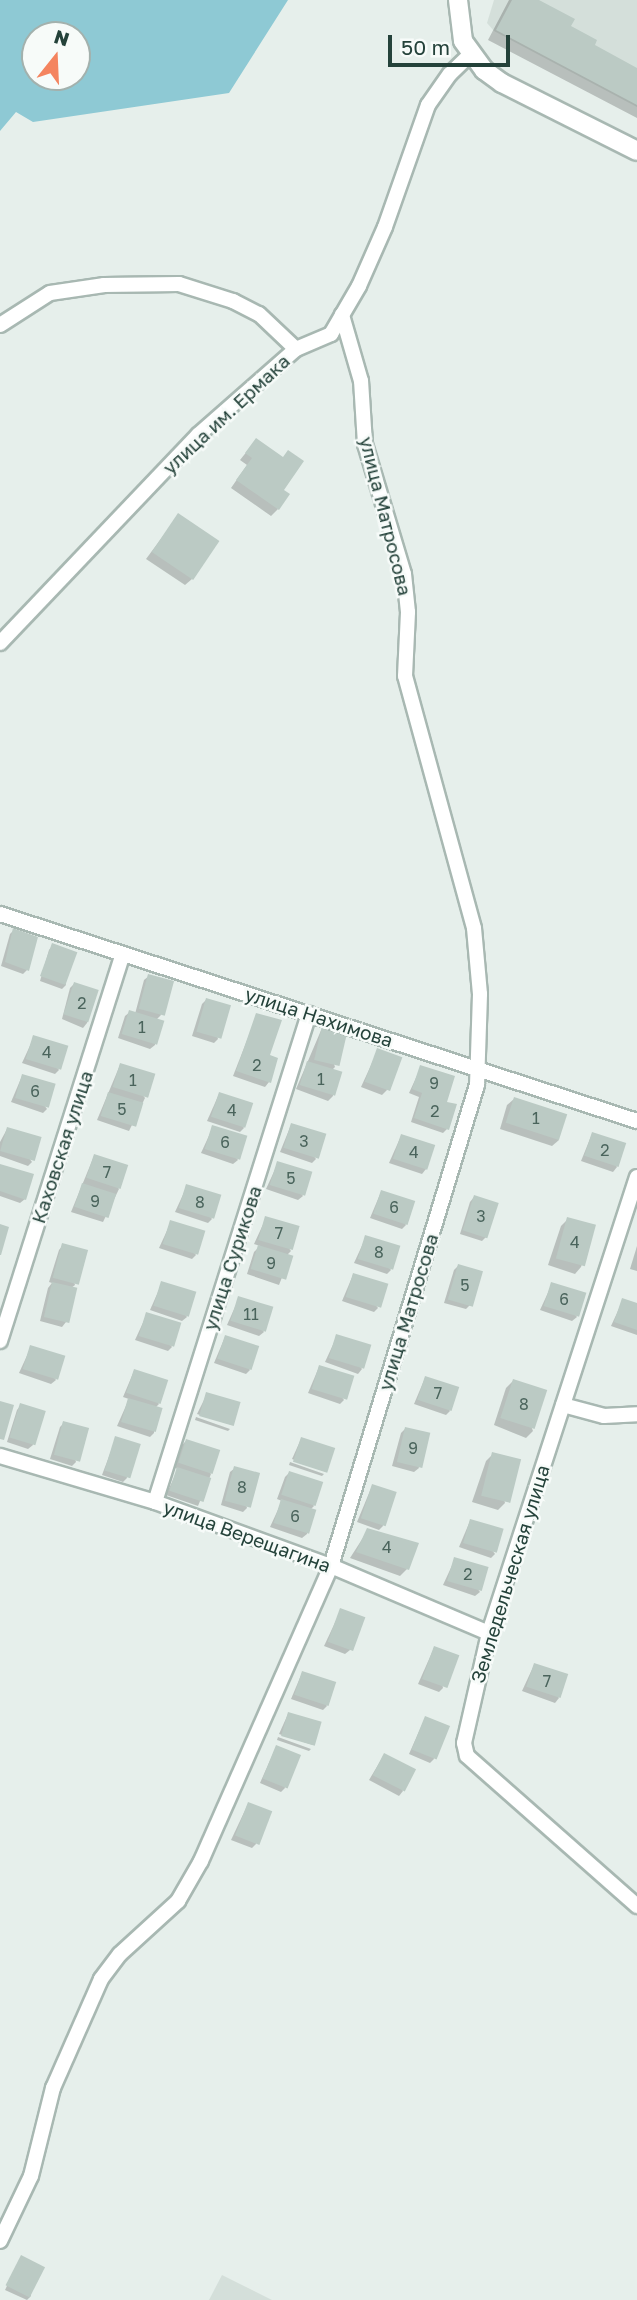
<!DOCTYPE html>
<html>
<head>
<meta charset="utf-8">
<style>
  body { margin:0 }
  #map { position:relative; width:637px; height:2300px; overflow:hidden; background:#e6efeb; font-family:"Golos Text",sans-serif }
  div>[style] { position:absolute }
  .built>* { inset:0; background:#d4dfda }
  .water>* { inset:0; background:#8ec9d4 }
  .shadow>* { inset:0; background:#0003 }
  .building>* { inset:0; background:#bbcac4; transform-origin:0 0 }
  .roads { filter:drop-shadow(2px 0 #a8b8b2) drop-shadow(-2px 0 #a8b8b2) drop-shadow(0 2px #a8b8b2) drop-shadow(0 -2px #a8b8b2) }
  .minor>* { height:14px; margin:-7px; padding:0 7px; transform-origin:7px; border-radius:7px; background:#fff }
  .tertiary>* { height:18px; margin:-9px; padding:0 9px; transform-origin:9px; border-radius:9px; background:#fff }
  span { translate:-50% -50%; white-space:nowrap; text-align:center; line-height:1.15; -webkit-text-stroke:5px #f7fbf9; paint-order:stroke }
  .number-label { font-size:16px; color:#4a645c }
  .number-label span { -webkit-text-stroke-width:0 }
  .street-label { font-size:19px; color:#24423a }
  .north { position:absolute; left:21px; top:21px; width:70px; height:70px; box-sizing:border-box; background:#f7fbf9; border:2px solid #a3b1ad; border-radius:50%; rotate:18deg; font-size:19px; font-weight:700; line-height:28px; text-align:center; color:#24423a }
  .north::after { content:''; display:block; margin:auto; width:24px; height:32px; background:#f4845f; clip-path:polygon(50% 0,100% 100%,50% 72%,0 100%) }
  .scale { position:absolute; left:388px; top:35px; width:122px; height:32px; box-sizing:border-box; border:4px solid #24423a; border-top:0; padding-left:9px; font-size:21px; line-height:24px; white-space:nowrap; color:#24423a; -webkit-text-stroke:5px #f7fbf9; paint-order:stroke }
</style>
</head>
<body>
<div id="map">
  <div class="built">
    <i style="clip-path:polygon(494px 0,637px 0,637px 107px,494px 31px,487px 23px)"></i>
    <i style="clip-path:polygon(222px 2275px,272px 2300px,209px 2300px)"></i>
  </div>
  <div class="water">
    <i style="clip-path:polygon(evenodd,0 0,288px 0,229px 93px,33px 122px,16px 112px,0 131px,0 0,35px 35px,77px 35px,77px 77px,35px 77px,35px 35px)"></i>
  </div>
  <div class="shadow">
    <i style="clip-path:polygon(509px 0,535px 0,592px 46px,637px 70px,637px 118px,488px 40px)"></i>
    <i style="clip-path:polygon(256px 440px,278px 509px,271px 516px,231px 488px,247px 465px,240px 460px)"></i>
    <i style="clip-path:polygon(178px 516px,192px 579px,185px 585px,146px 559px)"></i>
    <i style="clip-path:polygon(14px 930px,27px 970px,23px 974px,1px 966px,10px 934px)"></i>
    <i style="clip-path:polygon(53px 945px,66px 985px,62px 989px,40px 981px,49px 950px)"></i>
    <i style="clip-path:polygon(149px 976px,161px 1015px,156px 1020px,155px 1045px,150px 1049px,118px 1038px,125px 1016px,130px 1012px,135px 1014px,144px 980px)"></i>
    <i style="clip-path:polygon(74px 984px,96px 991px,87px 1023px,83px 1028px,62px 1019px,70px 988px)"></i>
    <i style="clip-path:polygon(206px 1000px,218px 1039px,214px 1043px,192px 1036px,202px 1004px)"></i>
    <i style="clip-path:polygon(257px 1015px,268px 1057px,269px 1082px,265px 1087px,233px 1076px)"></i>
    <i style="clip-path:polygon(322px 1028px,335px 1067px,331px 1071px,333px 1096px,328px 1101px,296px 1089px)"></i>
    <i style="clip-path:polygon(34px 1037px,59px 1070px,55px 1074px,22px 1063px)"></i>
    <i style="clip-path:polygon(378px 1050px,387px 1090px,382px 1095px,361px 1087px)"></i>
    <i style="clip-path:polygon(120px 1065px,145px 1098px,129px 1131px,97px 1120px)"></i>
    <i style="clip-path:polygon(421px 1067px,445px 1103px,447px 1129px,443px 1133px,411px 1122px,419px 1097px,409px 1093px)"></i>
    <i style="clip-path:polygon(22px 1076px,47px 1109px,43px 1113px,11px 1102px)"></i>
    <i style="clip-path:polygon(219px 1094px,244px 1128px,240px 1132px,207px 1121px)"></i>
    <i style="clip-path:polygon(514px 1099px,559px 1140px,552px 1146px,500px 1129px,507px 1105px)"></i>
    <i style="clip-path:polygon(291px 1125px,316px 1159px,312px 1163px,280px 1152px)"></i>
    <i style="clip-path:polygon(213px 1127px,238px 1160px,233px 1164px,201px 1153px)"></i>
    <i style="clip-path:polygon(7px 1129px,32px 1162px,28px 1166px,0 1156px,0 1142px)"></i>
    <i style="clip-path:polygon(592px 1134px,617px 1167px,613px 1172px,581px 1161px)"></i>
    <i style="clip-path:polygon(401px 1136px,426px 1169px,422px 1174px,389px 1163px)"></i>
    <i style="clip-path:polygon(94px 1156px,119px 1189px,103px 1222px,71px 1212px)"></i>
    <i style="clip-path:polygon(278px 1163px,303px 1196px,298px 1200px,266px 1189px)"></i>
    <i style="clip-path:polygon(0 1166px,25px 1199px,20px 1203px,0 1196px)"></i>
    <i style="clip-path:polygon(187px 1186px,212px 1219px,208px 1223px,175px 1212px)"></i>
    <i style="clip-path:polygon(381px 1192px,406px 1225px,402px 1229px,370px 1218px)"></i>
    <i style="clip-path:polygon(474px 1197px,486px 1237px,482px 1241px,460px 1234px,470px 1202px)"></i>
    <i style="clip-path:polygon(266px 1218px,291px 1251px,286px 1256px,290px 1257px,279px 1285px,247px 1274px,254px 1252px,260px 1246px,254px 1244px)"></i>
    <i style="clip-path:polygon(568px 1219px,593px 1227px,581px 1267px,575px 1274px,548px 1265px,561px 1226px)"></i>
    <i style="clip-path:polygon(171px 1222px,196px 1255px,192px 1259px,159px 1248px)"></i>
    <i style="clip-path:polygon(366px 1237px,391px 1270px,387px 1274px,354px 1263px)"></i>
    <i style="clip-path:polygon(63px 1245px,75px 1285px,71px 1288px,66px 1322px,62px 1327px,40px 1321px,48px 1288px,52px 1283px,49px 1282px,59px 1250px)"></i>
    <i style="clip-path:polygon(637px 1246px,637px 1271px,630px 1269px)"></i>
    <i style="clip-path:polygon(458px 1266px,470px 1305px,466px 1309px,444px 1303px,454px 1270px)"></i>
    <i style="clip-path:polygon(353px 1275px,378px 1308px,374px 1312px,342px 1301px)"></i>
    <i style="clip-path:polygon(162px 1283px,187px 1317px,182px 1321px,150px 1310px)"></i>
    <i style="clip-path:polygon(552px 1284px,577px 1317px,572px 1321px,540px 1310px)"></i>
    <i style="clip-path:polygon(239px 1298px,264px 1332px,259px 1336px,227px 1325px)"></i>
    <i style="clip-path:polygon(623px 1300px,637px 1305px,637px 1335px,611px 1326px)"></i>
    <i style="clip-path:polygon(147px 1314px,172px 1347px,168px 1351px,135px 1340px)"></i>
    <i style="clip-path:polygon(337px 1336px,362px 1369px,358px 1374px,325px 1362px)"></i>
    <i style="clip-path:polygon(225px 1337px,250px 1370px,246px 1374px,214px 1363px)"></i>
    <i style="clip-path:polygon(31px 1347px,56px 1380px,51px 1384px,19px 1373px)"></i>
    <i style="clip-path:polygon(319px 1367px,344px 1400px,340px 1404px,308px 1393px)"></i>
    <i style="clip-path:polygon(134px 1371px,159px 1404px,155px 1408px,154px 1433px,150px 1437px,117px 1426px,129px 1399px,123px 1397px)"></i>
    <i style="clip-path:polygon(425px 1378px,450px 1411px,446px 1415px,414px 1404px)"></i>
    <i style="clip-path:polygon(513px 1381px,533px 1431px,526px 1438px,494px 1425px,506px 1388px)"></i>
    <i style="clip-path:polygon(207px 1394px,232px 1425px,197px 1414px)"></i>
    <i style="clip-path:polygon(21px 1405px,33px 1445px,28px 1449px,7px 1442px,17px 1410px)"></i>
    <i style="clip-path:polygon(196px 1417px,230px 1429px,228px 1431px,195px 1420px)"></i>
    <i style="clip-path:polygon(64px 1423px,76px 1462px,72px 1466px,50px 1459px,60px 1427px)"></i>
    <i style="clip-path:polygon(405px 1429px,419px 1468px,414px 1472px,392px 1466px,401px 1433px)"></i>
    <i style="clip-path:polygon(116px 1438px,127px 1478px,123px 1482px,102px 1475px)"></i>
    <i style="clip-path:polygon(301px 1439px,333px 1449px,326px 1472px,292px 1459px)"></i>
    <i style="clip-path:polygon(186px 1441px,211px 1474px,198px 1506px,166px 1495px,178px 1469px,175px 1468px,182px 1445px)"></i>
    <i style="clip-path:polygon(493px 1454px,505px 1503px,498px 1510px,472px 1502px,486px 1461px)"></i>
    <i style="clip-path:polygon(290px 1462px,324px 1474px,322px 1476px,289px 1465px)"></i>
    <i style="clip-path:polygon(235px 1468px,247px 1508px,243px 1512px,221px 1505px,230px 1472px)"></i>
    <i style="clip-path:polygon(289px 1473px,314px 1506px,310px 1510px,307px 1534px,302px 1538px,270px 1527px,282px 1501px,277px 1499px,285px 1477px)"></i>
    <i style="clip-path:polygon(372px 1486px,383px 1526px,379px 1530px,357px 1522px)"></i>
    <i style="clip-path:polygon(470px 1521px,495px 1554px,491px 1558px,459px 1547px)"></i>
    <i style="clip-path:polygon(368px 1530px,407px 1569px,400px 1576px,350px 1558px)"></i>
    <i style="clip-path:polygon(455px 1559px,480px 1592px,475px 1596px,443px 1585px)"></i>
    <i style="clip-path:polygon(341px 1610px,350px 1650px,345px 1654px,324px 1646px)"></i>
    <i style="clip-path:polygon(434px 1648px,443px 1688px,439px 1692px,418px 1684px)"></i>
    <i style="clip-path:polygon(534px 1665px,559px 1698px,555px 1703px,522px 1691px)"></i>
    <i style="clip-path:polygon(302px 1673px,327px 1706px,323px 1710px,291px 1699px)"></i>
    <i style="clip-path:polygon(288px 1714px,313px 1745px,279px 1734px)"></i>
    <i style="clip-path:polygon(425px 1718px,434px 1759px,430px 1763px,409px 1754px)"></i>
    <i style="clip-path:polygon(278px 1737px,311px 1749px,309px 1751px,277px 1740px)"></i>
    <i style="clip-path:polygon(276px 1747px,285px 1788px,281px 1792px,260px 1783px)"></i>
    <i style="clip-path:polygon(384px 1755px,403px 1791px,399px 1796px,369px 1780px)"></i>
    <i style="clip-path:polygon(248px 1804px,256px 1844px,252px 1848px,231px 1840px)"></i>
    <i style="clip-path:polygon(21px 2257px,31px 2296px,27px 2300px,5px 2290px)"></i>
  </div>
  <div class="building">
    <i style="clip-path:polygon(512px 0,539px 0,575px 19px,571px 26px,597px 40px,595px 45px,637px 68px,637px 105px,496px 30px)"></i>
    <i style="clip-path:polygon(256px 438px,283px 457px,288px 450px,304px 461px,284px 490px,290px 494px,279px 510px,236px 480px,252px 458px,245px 453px)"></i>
    <i style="left:178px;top:513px;width:50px;height:47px;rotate:34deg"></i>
    <i style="clip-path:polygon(13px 928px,38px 937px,29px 971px,5px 962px)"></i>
    <i style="left:52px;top:943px;width:27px;height:35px;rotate:20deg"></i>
    <i style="left:148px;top:974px;width:27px;height:36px;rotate:15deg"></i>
    <i style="left:74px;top:982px;width:26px;height:34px;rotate:18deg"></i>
    <i style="left:206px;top:998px;width:26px;height:35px;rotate:16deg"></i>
    <i style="left:129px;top:1010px;width:37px;height:25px;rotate:17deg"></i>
    <i style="clip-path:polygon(256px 1013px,282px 1020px,270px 1055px,278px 1058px,271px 1083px,236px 1071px)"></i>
    <i style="left:322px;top:1026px;width:26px;height:35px;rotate:13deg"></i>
    <i style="left:33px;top:1035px;width:37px;height:25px;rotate:17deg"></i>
    <i style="left:377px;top:1048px;width:27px;height:36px;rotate:20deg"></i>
    <i style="left:307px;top:1061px;width:37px;height:25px;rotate:17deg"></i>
    <i style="left:120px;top:1063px;width:37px;height:25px;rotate:17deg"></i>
    <i style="clip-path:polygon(420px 1065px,455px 1076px,447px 1102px,457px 1104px,449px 1130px,414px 1118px,422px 1093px,412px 1089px)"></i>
    <i style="left:22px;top:1074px;width:35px;height:25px;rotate:16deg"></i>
    <i style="left:108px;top:1092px;width:37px;height:25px;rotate:17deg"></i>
    <i style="left:219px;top:1092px;width:36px;height:26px;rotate:18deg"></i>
    <i style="left:514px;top:1097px;width:56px;height:27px;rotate:18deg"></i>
    <i style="left:291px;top:1123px;width:37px;height:26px;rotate:17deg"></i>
    <i style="left:212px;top:1125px;width:37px;height:25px;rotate:17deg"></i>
    <i style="left:7px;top:1127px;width:36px;height:25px;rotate:16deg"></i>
    <i style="left:592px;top:1132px;width:36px;height:25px;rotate:18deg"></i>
    <i style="left:401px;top:1134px;width:36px;height:26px;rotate:18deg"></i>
    <i style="left:94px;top:1154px;width:36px;height:25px;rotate:18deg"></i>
    <i style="left:277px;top:1161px;width:37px;height:25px;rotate:17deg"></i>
    <i style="clip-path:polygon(0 1164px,34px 1174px,26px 1200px,0 1191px)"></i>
    <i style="left:82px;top:1183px;width:36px;height:25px;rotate:18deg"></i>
    <i style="left:186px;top:1184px;width:37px;height:25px;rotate:17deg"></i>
    <i style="left:381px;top:1190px;width:36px;height:25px;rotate:18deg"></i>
    <i style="left:474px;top:1195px;width:26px;height:37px;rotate:18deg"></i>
    <i style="left:265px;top:1216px;width:36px;height:25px;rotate:16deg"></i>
    <i style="left:567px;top:1217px;width:30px;height:43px;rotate:15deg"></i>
    <i style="left:170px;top:1220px;width:37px;height:25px;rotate:17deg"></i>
    <i style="clip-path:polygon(0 1224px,9px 1227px,1px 1255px,0 1255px)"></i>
    <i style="left:365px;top:1235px;width:37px;height:25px;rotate:17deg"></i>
    <i style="left:62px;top:1243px;width:27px;height:36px;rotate:15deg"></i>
    <i style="left:258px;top:1245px;width:37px;height:25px;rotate:17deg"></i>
    <i style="left:458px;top:1264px;width:26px;height:37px;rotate:16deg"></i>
    <i style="left:353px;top:1273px;width:37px;height:25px;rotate:17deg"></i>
    <i style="left:161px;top:1281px;width:37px;height:26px;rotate:17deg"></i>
    <i style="left:52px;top:1282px;width:26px;height:36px;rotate:13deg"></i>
    <i style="left:551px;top:1282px;width:37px;height:25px;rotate:17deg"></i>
    <i style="left:238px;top:1296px;width:37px;height:26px;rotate:17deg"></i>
    <i style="clip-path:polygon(622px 1298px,637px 1303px,637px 1330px,614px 1322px)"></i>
    <i style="left:146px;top:1312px;width:37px;height:25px;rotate:17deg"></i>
    <i style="left:336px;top:1334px;width:37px;height:25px;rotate:17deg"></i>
    <i style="left:225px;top:1335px;width:36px;height:25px;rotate:18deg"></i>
    <i style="left:30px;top:1345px;width:37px;height:25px;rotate:17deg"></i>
    <i style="left:319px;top:1365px;width:37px;height:25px;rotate:17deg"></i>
    <i style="left:134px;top:1369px;width:36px;height:25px;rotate:18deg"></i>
    <i style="left:425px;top:1376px;width:36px;height:25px;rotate:18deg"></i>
    <i style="left:513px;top:1379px;width:36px;height:41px;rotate:18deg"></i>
    <i style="left:206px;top:1392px;width:36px;height:25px;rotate:16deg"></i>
    <i style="left:128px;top:1398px;width:36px;height:25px;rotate:16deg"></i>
    <i style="clip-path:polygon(0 1401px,14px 1405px,4px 1440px,0 1439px)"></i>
    <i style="left:20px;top:1403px;width:27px;height:36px;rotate:17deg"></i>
    <i style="left:63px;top:1421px;width:27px;height:35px;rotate:15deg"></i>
    <i style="left:405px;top:1427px;width:26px;height:36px;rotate:13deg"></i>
    <i style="left:115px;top:1436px;width:27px;height:36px;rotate:17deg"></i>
    <i style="left:301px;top:1437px;width:36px;height:26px;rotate:18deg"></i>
    <i style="left:186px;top:1439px;width:36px;height:25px;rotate:18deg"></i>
    <i style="left:492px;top:1452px;width:30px;height:45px;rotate:14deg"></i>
    <i style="left:234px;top:1466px;width:27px;height:36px;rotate:15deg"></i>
    <i style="left:177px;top:1467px;width:36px;height:25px;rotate:18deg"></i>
    <i style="left:289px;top:1471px;width:36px;height:25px;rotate:18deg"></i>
    <i style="left:372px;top:1484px;width:26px;height:36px;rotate:18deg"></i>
    <i style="left:281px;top:1499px;width:37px;height:25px;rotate:17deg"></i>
    <i style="left:470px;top:1519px;width:35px;height:25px;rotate:16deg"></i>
    <i style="clip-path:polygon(367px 1528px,419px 1543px,409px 1570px,356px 1552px)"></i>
    <i style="left:454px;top:1557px;width:36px;height:25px;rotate:16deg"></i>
    <i style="left:340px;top:1608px;width:27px;height:36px;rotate:20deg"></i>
    <i style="left:434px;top:1646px;width:27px;height:35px;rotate:20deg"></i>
    <i style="left:534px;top:1663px;width:36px;height:25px;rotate:18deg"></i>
    <i style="left:302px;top:1671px;width:36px;height:25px;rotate:18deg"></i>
    <i style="left:288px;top:1712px;width:35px;height:25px;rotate:16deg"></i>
    <i style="left:425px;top:1716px;width:27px;height:36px;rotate:22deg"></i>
    <i style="left:276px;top:1745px;width:27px;height:36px;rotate:22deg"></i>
    <i style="left:384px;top:1753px;width:36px;height:25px;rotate:27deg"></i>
    <i style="left:248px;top:1802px;width:26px;height:36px;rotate:21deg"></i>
    <i style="left:21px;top:2255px;width:27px;height:34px;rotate:27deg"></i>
  </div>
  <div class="roads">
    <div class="minor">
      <i style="left:0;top:325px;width:59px;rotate:-32.6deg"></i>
      <i style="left:50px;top:293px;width:55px;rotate:-8.4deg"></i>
      <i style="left:104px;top:285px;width:75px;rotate:-0.8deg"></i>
      <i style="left:179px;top:284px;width:57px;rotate:17.5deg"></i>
      <i style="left:233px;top:301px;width:29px;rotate:27deg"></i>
      <i style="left:259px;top:314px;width:51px;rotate:43.4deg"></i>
      <i style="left:0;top:643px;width:287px;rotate:-46.4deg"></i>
      <i style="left:198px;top:435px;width:130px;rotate:-41.3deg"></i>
      <i style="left:296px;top:349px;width:38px;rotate:-23deg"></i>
      <i style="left:331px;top:334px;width:56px;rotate:-59.7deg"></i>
      <i style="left:359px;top:286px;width:64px;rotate:-66.2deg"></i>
      <i style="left:385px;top:227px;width:129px;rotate:-70.6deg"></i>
      <i style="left:428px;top:105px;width:38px;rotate:-55deg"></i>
      <i style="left:450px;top:74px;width:28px;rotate:-44deg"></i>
      <i style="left:0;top:914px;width:670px;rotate:18deg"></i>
      <i style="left:637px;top:1177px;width:479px;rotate:108deg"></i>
      <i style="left:489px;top:1633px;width:113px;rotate:102.8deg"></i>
      <i style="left:464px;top:1743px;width:13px;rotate:77deg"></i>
      <i style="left:467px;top:1756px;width:227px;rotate:41.4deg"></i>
      <i style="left:0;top:1341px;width:406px;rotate:-72.4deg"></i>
      <i style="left:563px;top:1405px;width:42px;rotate:15deg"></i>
      <i style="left:604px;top:1416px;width:33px;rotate:-3deg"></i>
      <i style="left:0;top:1456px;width:162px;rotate:16.5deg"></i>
      <i style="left:155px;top:1502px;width:187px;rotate:20deg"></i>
      <i style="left:331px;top:1566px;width:172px;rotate:23deg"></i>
      <i style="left:155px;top:1502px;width:512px;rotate:-72.49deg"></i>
      <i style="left:0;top:2241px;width:72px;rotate:-64.5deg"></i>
      <i style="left:31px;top:2176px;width:91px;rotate:-76deg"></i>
      <i style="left:53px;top:2088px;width:119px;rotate:-66.2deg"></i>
      <i style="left:101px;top:1979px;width:31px;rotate:-53deg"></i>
      <i style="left:120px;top:1954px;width:79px;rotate:-42.4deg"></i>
      <i style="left:178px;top:1901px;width:46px;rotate:-60.1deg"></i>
      <i style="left:201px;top:1861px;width:322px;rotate:-66.2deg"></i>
      <i style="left:331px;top:1566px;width:503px;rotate:-73.12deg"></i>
      <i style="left:477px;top:1085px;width:91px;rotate:-88.1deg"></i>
      <i style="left:480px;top:994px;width:66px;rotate:-95.2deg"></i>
      <i style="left:474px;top:928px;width:261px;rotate:-105.3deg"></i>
      <i style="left:405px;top:676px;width:64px;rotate:-87.3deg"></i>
      <i style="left:408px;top:612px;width:38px;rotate:-96deg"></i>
      <i style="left:404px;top:574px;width:136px;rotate:-106.7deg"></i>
      <i style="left:365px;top:444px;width:63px;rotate:-93.6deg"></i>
      <i style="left:361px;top:381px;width:69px;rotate:-106.1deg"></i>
    </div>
    <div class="tertiary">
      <i style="left:458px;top:0;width:41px;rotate:83deg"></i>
      <i style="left:463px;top:41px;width:36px;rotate:54deg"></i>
      <i style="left:484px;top:70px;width:22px;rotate:36deg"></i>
      <i style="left:502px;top:83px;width:151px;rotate:26.7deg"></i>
    </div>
  </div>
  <div class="number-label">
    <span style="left:82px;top:1003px">2</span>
    <span style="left:142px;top:1027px">1</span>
    <span style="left:47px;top:1052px">4</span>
    <span style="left:257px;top:1065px">2</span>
    <span style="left:321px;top:1079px">1</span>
    <span style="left:133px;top:1080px">1</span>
    <span style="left:434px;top:1083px">9</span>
    <span style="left:35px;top:1091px">6</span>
    <span style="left:122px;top:1109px">5</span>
    <span style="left:232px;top:1110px">4</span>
    <span style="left:435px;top:1111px">2</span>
    <span style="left:536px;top:1118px">1</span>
    <span style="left:304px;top:1141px">3</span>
    <span style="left:225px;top:1142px">6</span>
    <span style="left:605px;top:1150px">2</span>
    <span style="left:414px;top:1152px">4</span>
    <span style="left:107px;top:1172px">7</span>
    <span style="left:291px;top:1178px">5</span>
    <span style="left:95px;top:1201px">9</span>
    <span style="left:200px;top:1202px">8</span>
    <span style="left:394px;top:1207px">6</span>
    <span style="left:481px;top:1216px">3</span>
    <span style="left:279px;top:1233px">7</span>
    <span style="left:575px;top:1242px">4</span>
    <span style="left:379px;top:1252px">8</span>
    <span style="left:271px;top:1263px">9</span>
    <span style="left:465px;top:1285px">5</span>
    <span style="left:564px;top:1299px">6</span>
    <span style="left:251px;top:1314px">11</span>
    <span style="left:438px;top:1393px">7</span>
    <span style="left:524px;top:1404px">8</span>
    <span style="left:413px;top:1448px">9</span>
    <span style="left:242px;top:1487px">8</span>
    <span style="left:295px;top:1516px">6</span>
    <span style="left:387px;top:1547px">4</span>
    <span style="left:468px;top:1574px">2</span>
    <span style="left:547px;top:1681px">7</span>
  </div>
  <div class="street-label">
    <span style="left:226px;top:414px;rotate:-43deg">улица им. Ермака</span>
    <span style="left:386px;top:516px;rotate:76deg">улица Матросова</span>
    <span style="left:319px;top:1017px;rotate:18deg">улица Нахимова</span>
    <span style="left:62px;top:1147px;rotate:-72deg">Каховская улица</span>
    <span style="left:232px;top:1258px;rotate:-72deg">улица Сурикова</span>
    <span style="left:408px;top:1312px;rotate:-73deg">улица Матросова</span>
    <span style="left:247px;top:1536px;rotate:20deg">улица Верещагина</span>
    <span style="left:510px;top:1574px;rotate:-73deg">Земледельческая улица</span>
  </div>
  <div class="north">N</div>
  <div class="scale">50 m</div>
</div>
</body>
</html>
